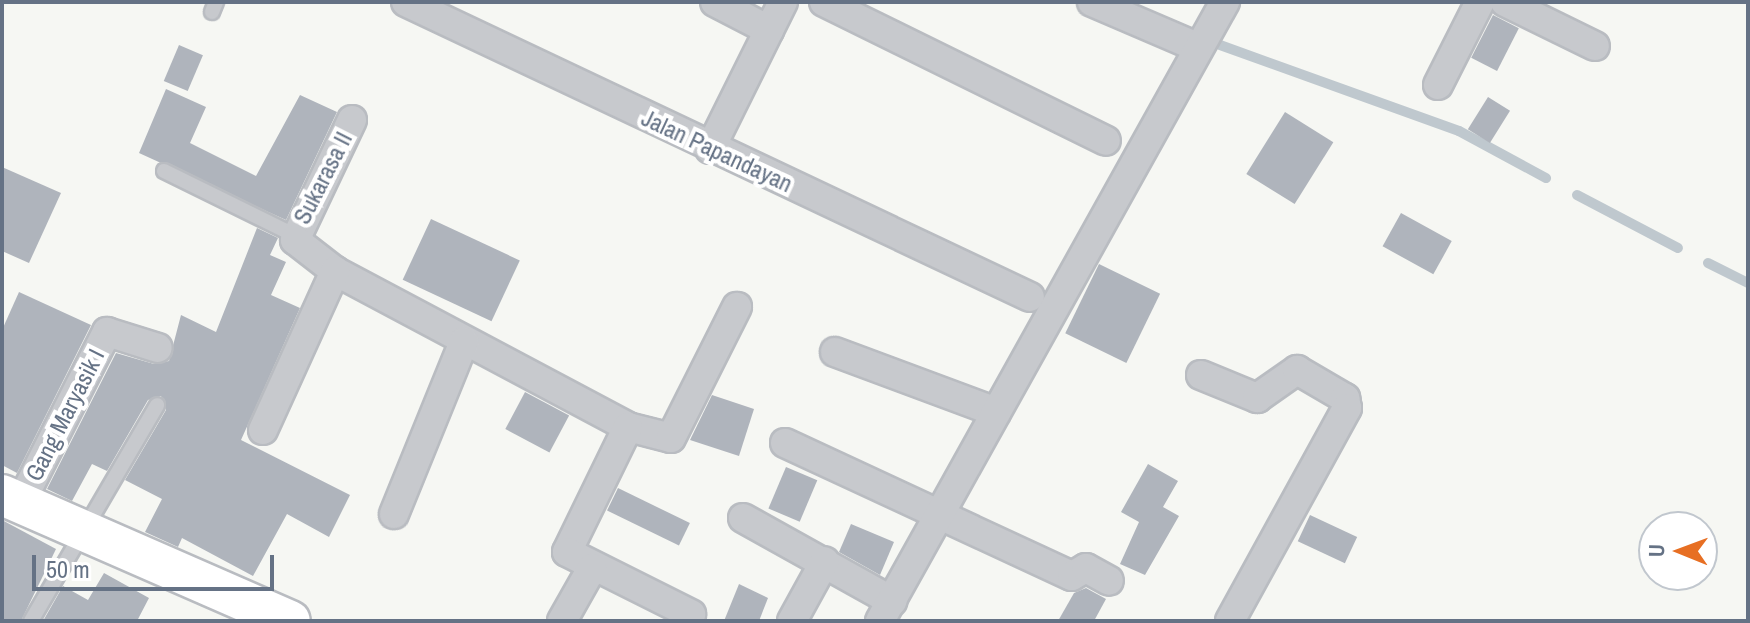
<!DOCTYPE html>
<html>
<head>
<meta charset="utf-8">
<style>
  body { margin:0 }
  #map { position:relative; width:1750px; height:623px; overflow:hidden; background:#f6f7f3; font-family:"Archivo Narrow",sans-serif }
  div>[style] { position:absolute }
  .stream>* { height:10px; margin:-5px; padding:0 5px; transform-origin:5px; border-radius:5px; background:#bfc8ce }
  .building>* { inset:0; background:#afb4bc; transform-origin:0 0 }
  .roads { filter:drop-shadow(2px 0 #b9bcc1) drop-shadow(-2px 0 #b9bcc1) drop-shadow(0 2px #b9bcc1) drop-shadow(0 -2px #b9bcc1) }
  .lane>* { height:14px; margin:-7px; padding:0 7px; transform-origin:7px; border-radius:7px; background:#c7c9cd }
  .street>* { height:28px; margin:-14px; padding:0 14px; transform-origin:14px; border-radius:14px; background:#c7c9cd }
  .secondary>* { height:40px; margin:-20px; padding:0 20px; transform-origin:20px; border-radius:20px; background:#fff }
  span { translate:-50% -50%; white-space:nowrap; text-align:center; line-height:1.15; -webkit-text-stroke:8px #fff; paint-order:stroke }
  .street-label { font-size:24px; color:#657285 }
  .frame { position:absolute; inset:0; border:4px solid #657285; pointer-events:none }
  .north { position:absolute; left:1638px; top:511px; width:80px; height:80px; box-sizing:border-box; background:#fff; border:2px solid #c1c7ce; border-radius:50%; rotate:271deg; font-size:22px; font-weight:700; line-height:32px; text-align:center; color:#657285 }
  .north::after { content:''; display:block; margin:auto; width:28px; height:36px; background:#e76f23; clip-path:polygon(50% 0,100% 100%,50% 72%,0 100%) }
  .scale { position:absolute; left:32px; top:555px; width:242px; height:36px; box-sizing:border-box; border:4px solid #657285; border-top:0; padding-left:10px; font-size:24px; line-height:28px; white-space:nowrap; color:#657285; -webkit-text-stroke:6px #fff; paint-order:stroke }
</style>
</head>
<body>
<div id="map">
  <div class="stream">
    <i style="left:1220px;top:45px;width:254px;rotate:19.8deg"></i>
    <i style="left:1459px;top:131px;width:99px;rotate:28.4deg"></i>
    <i style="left:1577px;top:195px;width:114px;rotate:27.7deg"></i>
    <i style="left:1708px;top:263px;width:45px;rotate:26.6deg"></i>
  </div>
  <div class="building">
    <i style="left:1493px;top:15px;width:29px;height:48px;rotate:27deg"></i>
    <i style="left:179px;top:45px;width:26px;height:39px;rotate:23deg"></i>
    <i style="clip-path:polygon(166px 89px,206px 107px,190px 143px,256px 176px,300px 95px,337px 112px,286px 220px,139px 153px)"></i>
    <i style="left:1488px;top:97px;width:26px;height:38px;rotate:32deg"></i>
    <i style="left:1285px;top:112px;width:57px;height:73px;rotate:32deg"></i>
    <i style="clip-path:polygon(2px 167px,61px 193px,29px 263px,2px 251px)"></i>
    <i style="left:1401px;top:213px;width:58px;height:38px;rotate:29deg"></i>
    <i style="left:431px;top:219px;width:98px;height:67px;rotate:25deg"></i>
    <i style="clip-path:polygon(257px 228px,278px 238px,270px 255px,286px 262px,271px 295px,300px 308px,241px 440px,350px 495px,329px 537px,287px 514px,253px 576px,182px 538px,178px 547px,145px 532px,162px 499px,125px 480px,166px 410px,161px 396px,148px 400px,107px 471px,92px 464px,72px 501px,47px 489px,116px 353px,154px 364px,169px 361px,181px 315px,216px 332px)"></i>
    <i style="left:1099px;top:264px;width:68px;height:77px;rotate:26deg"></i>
    <i style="clip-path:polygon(19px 292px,91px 325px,17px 473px,2px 465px,2px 330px)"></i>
    <i style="left:525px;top:392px;width:50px;height:42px;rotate:28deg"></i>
    <i style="clip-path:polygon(712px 395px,754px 409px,739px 456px,690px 440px)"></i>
    <i style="clip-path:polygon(1148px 464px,1178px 481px,1163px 507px,1179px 516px,1145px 575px,1120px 564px,1139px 522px,1121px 512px)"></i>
    <i style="left:786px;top:467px;width:34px;height:45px;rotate:23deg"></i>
    <i style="left:618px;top:488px;width:80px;height:25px;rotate:26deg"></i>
    <i style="left:1310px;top:515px;width:52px;height:29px;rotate:25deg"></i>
    <i style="clip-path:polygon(2px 520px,56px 549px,21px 621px,2px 621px)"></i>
    <i style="clip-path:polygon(851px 524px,894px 542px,880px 575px,839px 552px)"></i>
    <i style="clip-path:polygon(104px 573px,149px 598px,137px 621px,43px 621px,63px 586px,88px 600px)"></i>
    <i style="clip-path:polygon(739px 584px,768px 598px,759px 621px,724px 621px)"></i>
    <i style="clip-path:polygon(1086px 588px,1106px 599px,1094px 621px,1058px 621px,1074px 593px)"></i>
  </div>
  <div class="roads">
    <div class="lane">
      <i style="left:212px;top:12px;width:11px;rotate:-68deg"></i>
      <i style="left:164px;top:171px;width:145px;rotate:26.2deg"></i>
      <i style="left:31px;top:621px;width:250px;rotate:-59.7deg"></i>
    </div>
    <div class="street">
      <i style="left:406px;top:2px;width:690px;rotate:25.3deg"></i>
      <i style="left:715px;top:2px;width:61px;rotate:27.4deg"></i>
      <i style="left:824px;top:2px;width:314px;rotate:26.2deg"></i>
      <i style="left:1092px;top:2px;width:114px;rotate:23.2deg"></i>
      <i style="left:1505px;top:2px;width:100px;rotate:26.1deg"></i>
      <i style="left:1438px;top:85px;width:93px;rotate:-63.2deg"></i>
      <i style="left:352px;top:120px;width:133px;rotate:115.4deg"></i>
      <i style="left:295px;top:240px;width:51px;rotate:37.8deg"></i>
      <i style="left:335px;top:271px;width:332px;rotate:28deg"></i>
      <i style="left:628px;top:427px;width:44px;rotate:14.3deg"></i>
      <i style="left:671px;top:438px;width:147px;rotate:-63.3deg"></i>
      <i style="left:710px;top:149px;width:164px;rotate:-63.6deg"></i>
      <i style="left:835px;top:352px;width:172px;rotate:20.4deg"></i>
      <i style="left:1201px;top:375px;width:61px;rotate:22.3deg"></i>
      <i style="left:1257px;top:398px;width:49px;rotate:-35deg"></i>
      <i style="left:1297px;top:370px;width:56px;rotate:30.3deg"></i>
      <i style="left:1345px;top:398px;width:10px;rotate:79deg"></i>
      <i style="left:1347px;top:408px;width:243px;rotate:118.8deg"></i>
      <i style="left:628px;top:427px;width:139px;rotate:116deg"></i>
      <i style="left:567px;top:552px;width:139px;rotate:26.6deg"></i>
      <i style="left:263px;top:430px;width:175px;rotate:-65.6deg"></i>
      <i style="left:785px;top:443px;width:316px;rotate:24.9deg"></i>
      <i style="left:1072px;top:576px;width:16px;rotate:-30deg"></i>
      <i style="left:1086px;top:568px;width:26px;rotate:29deg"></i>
      <i style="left:20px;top:504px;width:193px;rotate:-63.2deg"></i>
      <i style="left:107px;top:332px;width:53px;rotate:17.4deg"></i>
      <i style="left:394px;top:514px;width:186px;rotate:-67.9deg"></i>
      <i style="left:743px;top:518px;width:171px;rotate:29.1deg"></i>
      <i style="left:562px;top:621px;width:61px;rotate:-60.5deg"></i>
      <i style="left:792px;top:621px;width:68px;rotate:-61.2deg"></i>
      <i style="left:880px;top:621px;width:709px;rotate:-60.87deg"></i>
    </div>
    <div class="secondary">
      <i style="left:2px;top:495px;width:314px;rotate:23.6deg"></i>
    </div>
  </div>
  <div class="street-label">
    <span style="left:717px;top:151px;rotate:25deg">Jalan Papandayan</span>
    <span style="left:323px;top:178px;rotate:-63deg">Sukarasa II</span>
    <span style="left:65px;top:415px;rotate:-63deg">Gang Maryasik I</span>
  </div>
  <div class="frame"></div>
  <div class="north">U</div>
  <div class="scale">50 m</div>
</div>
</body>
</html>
